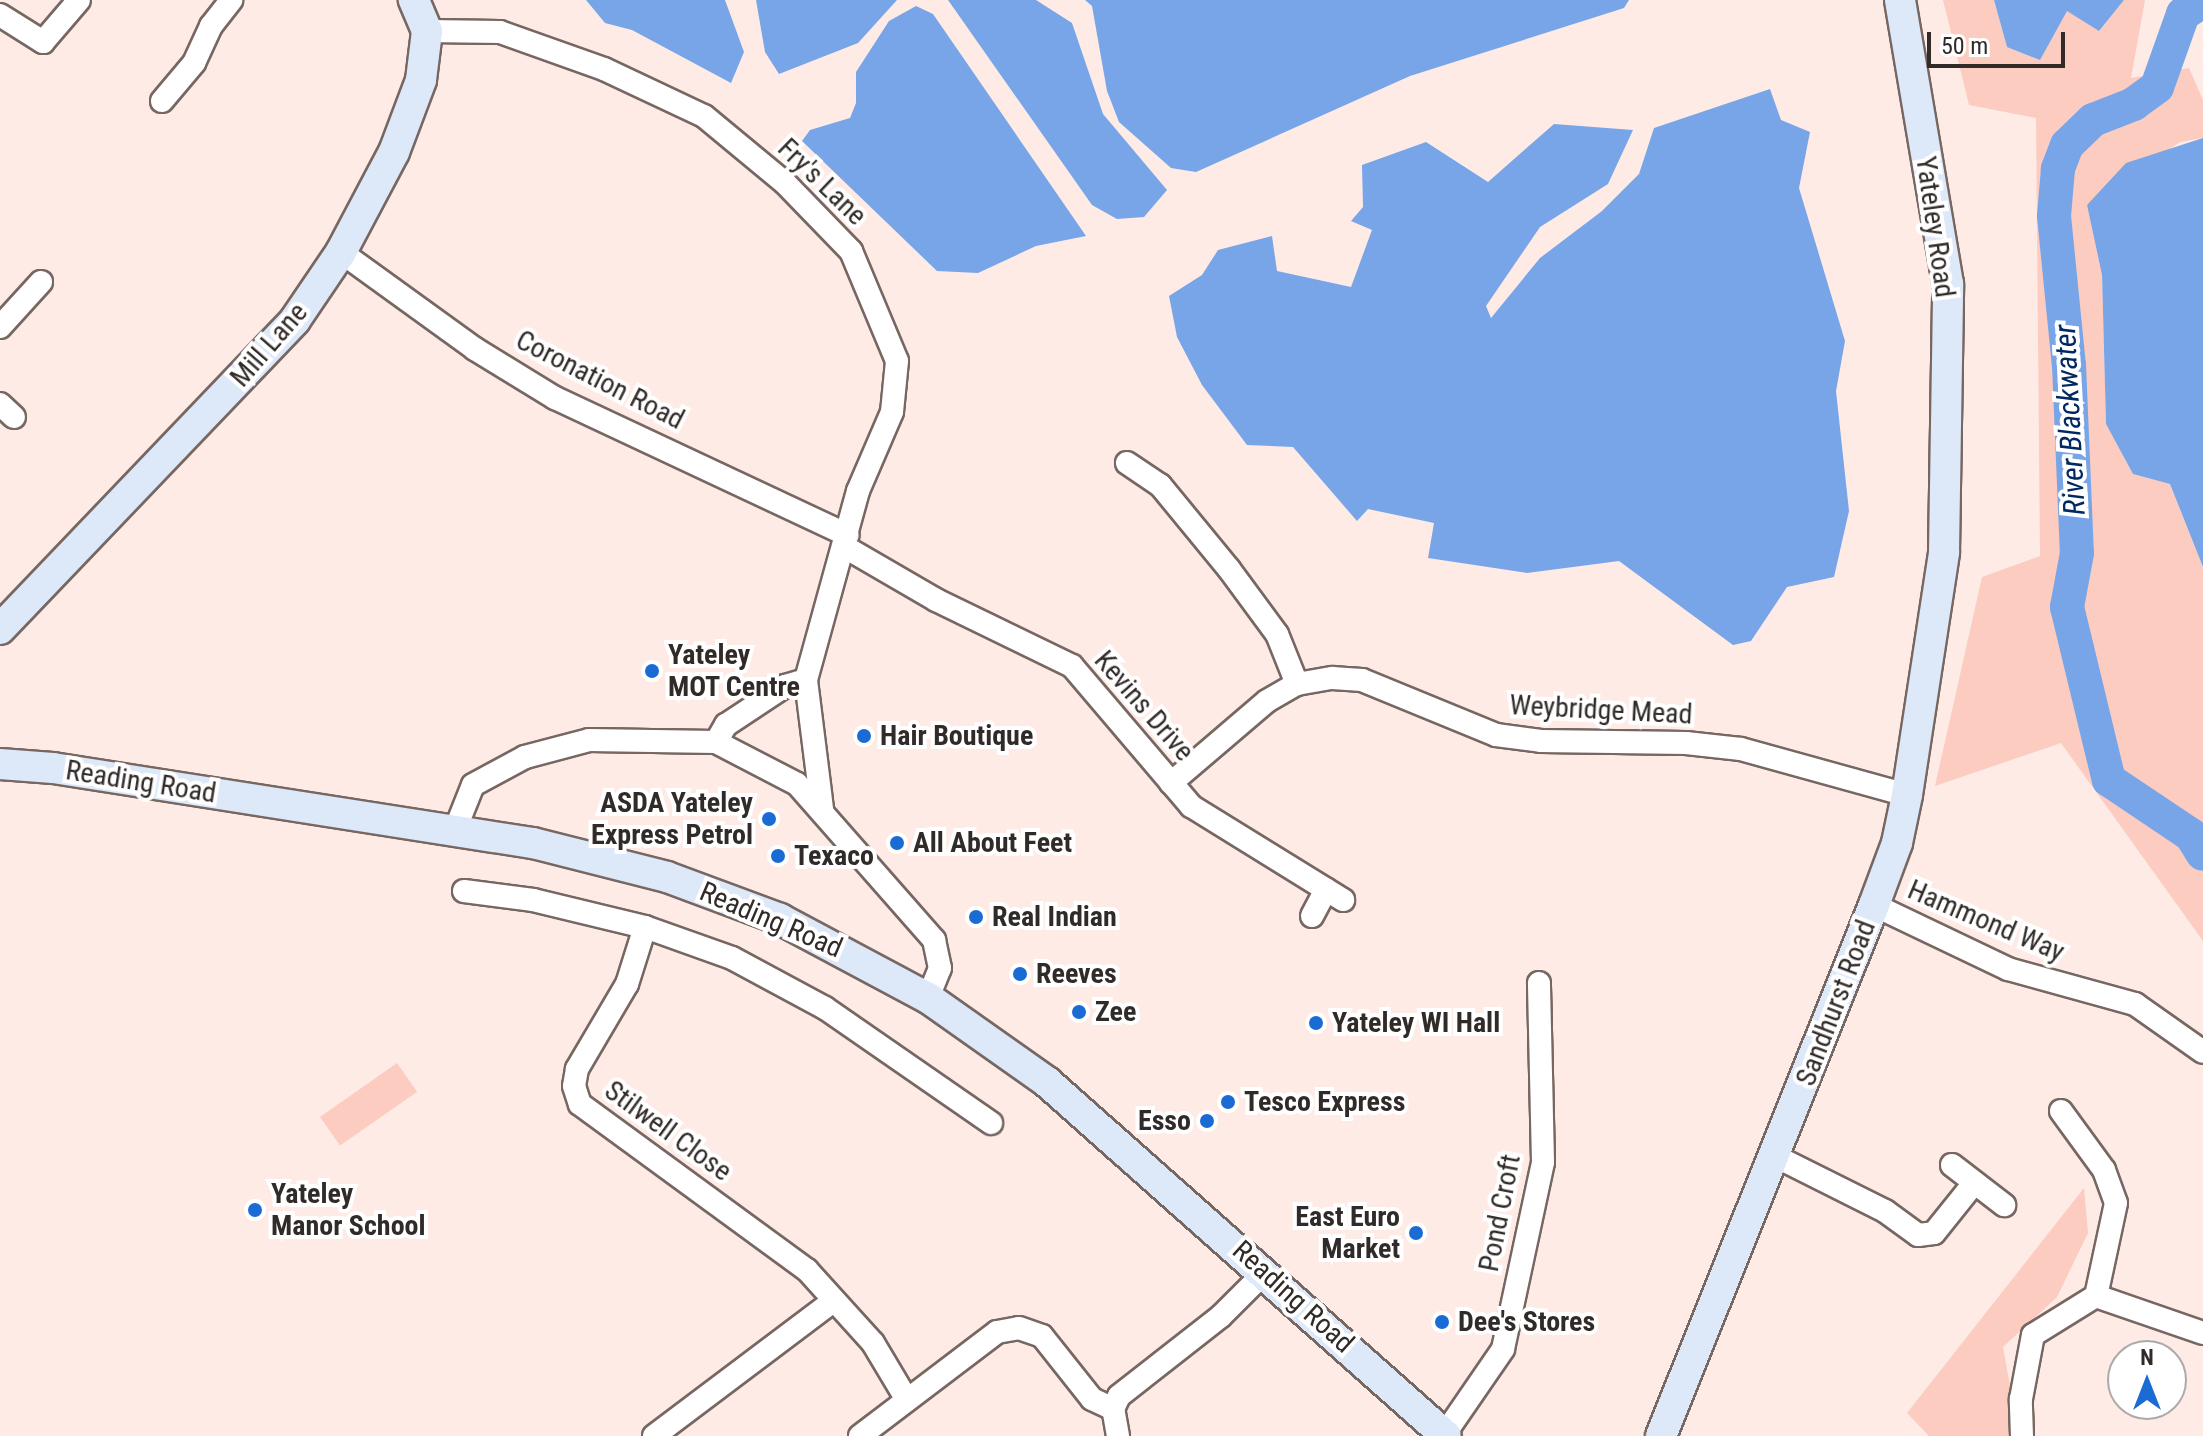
<!DOCTYPE html>
<html>
<head>
<meta charset="utf-8">
<style>
  body { margin:0 }
  #map { position:relative; width:2203px; height:1436px; overflow:hidden; background:#feebe6; font-family:"Roboto Condensed",sans-serif }
  div>[style] { position:absolute }
  .green>* { inset:0; background:#fbccbf; transform-origin:0 0 }
  .water>* { inset:0; background:#77a5e8 }
  .river>* { height:34px; margin:-17px; padding:0 17px; transform-origin:17px; border-radius:17px; background:#77a5e8 }
  .roads { filter:drop-shadow(2px 0 #776763) drop-shadow(-2px 0 #776763) drop-shadow(0 2px #776763) drop-shadow(0 -2px #776763) }
  .street>* { height:22px; margin:-11px; padding:0 11px; transform-origin:11px; border-radius:11px; background:#fff }
  .secondary>* { height:30px; margin:-15px; padding:0 15px; transform-origin:15px; border-radius:15px; background:#dde8f9 }
  .dots>* { width:22px; height:22px; translate:-50% -50%; box-sizing:border-box; border:4px solid #fff; border-radius:50% }
  span { translate:-50% -50%; white-space:nowrap; text-align:center; line-height:1.15; -webkit-text-stroke:8px #fff; paint-order:stroke }
  .street-label { font-size:28px; color:#302a28 }
  .poi-label { font-size:28px; color:#302a28; font-weight:700 }
  .left { translate:0 -50%; text-align:left }
  .right { translate:-100% -50%; text-align:right }
  .water-label { font-size:30px; color:#002862; font-style:italic }
  .north { position:absolute; left:2107px; top:1340px; width:80px; height:80px; box-sizing:border-box; background:#fff; border:2px solid #acaaa9; border-radius:50%; rotate:0deg; font-size:22px; font-weight:700; line-height:32px; text-align:center; color:#302a28 }
  .north::after { content:''; display:block; margin:auto; width:28px; height:36px; background:#1b6bd5; clip-path:polygon(50% 0,100% 100%,50% 72%,0 100%) }
  .scale { position:absolute; left:1927px; top:32px; width:138px; height:36px; box-sizing:border-box; border:4px solid #302a28; border-top:0; padding-left:10px; font-size:24px; line-height:28px; white-space:nowrap; color:#302a28; -webkit-text-stroke:6px #fff; paint-order:stroke }
</style>
</head>
<body>
<div id="map">
  <div class="green">
    <i style="clip-path:polygon(1943px 0,1994px 0,2007px 47px,2067px 10px,2099px 31px,2124px 0,2145px 0,2131px 78px,2189px 68px,2203px 100px,2203px 138px,2180px 142px,2087px 205px,2102px 275px,2106px 424px,2133px 474px,2170px 484px,2203px 567px,2203px 941px,2061px 743px,1935px 786px,1982px 577px,2040px 556px,2036px 118px,1969px 105px)"></i>
    <i style="left:397px;top:1063px;width:35px;height:94px;rotate:55deg"></i>
    <i style="clip-path:polygon(2084px 1188px,2088px 1233px,2057px 1297px,2003px 1347px,2019px 1436px,1929px 1436px,1907px 1413px)"></i>
  </div>
  <div class="water">
    <i style="clip-path:polygon(586px 0,725px 0,744px 52px,731px 83px,632px 30px,605px 23px)"></i>
    <i style="clip-path:polygon(756px 0,897px 0,858px 43px,779px 74px,765px 52px)"></i>
    <i style="clip-path:polygon(948px 0,1036px 0,1072px 23px,1103px 114px,1167px 190px,1144px 217px,1117px 219px,1092px 205px)"></i>
    <i style="clip-path:polygon(1085px 0,1629px 0,1624px 8px,1410px 76px,1196px 172px,1171px 168px,1119px 122px,1107px 91px,1092px 6px)"></i>
    <i style="clip-path:polygon(1994px 0,2124px 0,2099px 31px,2067px 11px,2040px 60px,2007px 47px)"></i>
    <i style="clip-path:polygon(916px 6px,933px 14px,1086px 236px,1036px 246px,978px 273px,937px 271px,802px 141px,810px 130px,850px 118px,856px 103px,856px 72px,889px 21px)"></i>
    <i style="clip-path:polygon(1770px 89px,1781px 120px,1810px 132px,1799px 188px,1845px 341px,1836px 391px,1849px 511px,1834px 577px,1787px 587px,1751px 641px,1733px 645px,1619px 561px,1527px 573px,1428px 558px,1434px 523px,1368px 509px,1357px 521px,1293px 447px,1247px 445px,1202px 385px,1177px 337px,1169px 296px,1202px 275px,1218px 250px,1272px 236px,1277px 271px,1351px 287px,1372px 230px,1351px 221px,1363px 207px,1362px 165px,1426px 142px,1488px 182px,1554px 124px,1633px 130px,1608px 184px,1540px 227px,1486px 306px,1491px 318px,1540px 258px,1602px 211px,1639px 174px,1654px 128px)"></i>
    <i style="clip-path:polygon(2203px 138px,2203px 567px,2170px 484px,2133px 474px,2106px 424px,2102px 275px,2087px 205px,2126px 163px)"></i>
  </div>
  <div class="river">
    <i style="left:2203px;top:1px;width:24px;rotate:147deg"></i>
    <i style="left:2183px;top:14px;width:77px;rotate:109.6deg"></i>
    <i style="left:2157px;top:87px;width:29px;rotate:144deg"></i>
    <i style="left:2134px;top:104px;width:44px;rotate:158.7deg"></i>
    <i style="left:2093px;top:120px;width:36px;rotate:136deg"></i>
    <i style="left:2067px;top:145px;width:26px;rotate:111deg"></i>
    <i style="left:2058px;top:169px;width:47px;rotate:94.9deg"></i>
    <i style="left:2054px;top:216px;width:150px;rotate:84.3deg"></i>
    <i style="left:2069px;top:365px;width:188px;rotate:87.6deg"></i>
    <i style="left:2077px;top:553px;width:55px;rotate:100.5deg"></i>
    <i style="left:2067px;top:607px;width:178px;rotate:76.4deg"></i>
    <i style="left:2109px;top:780px;width:99px;rotate:33.9deg"></i>
    <i style="left:2191px;top:835px;width:22px;rotate:58deg"></i>
  </div>
  <div class="roads">
    <div class="street">
      <i style="left:0;top:15px;width:51px;rotate:32.1deg"></i>
      <i style="left:43px;top:42px;width:55px;rotate:-49.4deg"></i>
      <i style="left:427px;top:31px;width:73px;rotate:0.8deg"></i>
      <i style="left:500px;top:32px;width:110px;rotate:19.6deg"></i>
      <i style="left:604px;top:69px;width:110px;rotate:25.2deg"></i>
      <i style="left:704px;top:116px;width:105px;rotate:39.6deg"></i>
      <i style="left:785px;top:183px;width:95px;rotate:45.9deg"></i>
      <i style="left:851px;top:251px;width:119px;rotate:67.3deg"></i>
      <i style="left:897px;top:361px;width:51px;rotate:95.6deg"></i>
      <i style="left:892px;top:412px;width:86px;rotate:113.3deg"></i>
      <i style="left:858px;top:491px;width:196px;rotate:105.4deg"></i>
      <i style="left:806px;top:680px;width:130px;rotate:82.9deg"></i>
      <i style="left:162px;top:101px;width:50px;rotate:-49.9deg"></i>
      <i style="left:194px;top:63px;width:41px;rotate:-65.3deg"></i>
      <i style="left:211px;top:26px;width:33px;rotate:-52deg"></i>
      <i style="left:341px;top:252px;width:165px;rotate:35.9deg"></i>
      <i style="left:475px;top:349px;width:94px;rotate:31.5deg"></i>
      <i style="left:555px;top:398px;width:323px;rotate:25.1deg"></i>
      <i style="left:0;top:327px;width:61px;rotate:-47.7deg"></i>
      <i style="left:0;top:404px;width:19px;rotate:43deg"></i>
      <i style="left:1127px;top:463px;width:40px;rotate:34deg"></i>
      <i style="left:1160px;top:485px;width:109px;rotate:50.6deg"></i>
      <i style="left:1229px;top:569px;width:81px;rotate:53.6deg"></i>
      <i style="left:1277px;top:634px;width:54px;rotate:68.2deg"></i>
      <i style="left:1297px;top:684px;width:36px;rotate:-10deg"></i>
      <i style="left:1332px;top:678px;width:30px;rotate:4deg"></i>
      <i style="left:1362px;top:680px;width:145px;rotate:22.3deg"></i>
      <i style="left:1496px;top:735px;width:45px;rotate:7.6deg"></i>
      <i style="left:1541px;top:741px;width:145px;rotate:0.8deg"></i>
      <i style="left:1686px;top:743px;width:55px;rotate:6.2deg"></i>
      <i style="left:1741px;top:749px;width:172px;rotate:15.5deg"></i>
      <i style="left:845px;top:547px;width:105px;rotate:30.2deg"></i>
      <i style="left:936px;top:600px;width:151px;rotate:25.9deg"></i>
      <i style="left:1072px;top:666px;width:184px;rotate:49.6deg"></i>
      <i style="left:1191px;top:806px;width:179px;rotate:31.7deg"></i>
      <i style="left:716px;top:742px;width:20px;rotate:-60deg"></i>
      <i style="left:726px;top:725px;width:71px;rotate:-33.5deg"></i>
      <i style="left:785px;top:686px;width:22px;rotate:-16deg"></i>
      <i style="left:1171px;top:783px;width:126px;rotate:-40.5deg"></i>
      <i style="left:1267px;top:701px;width:34px;rotate:-30deg"></i>
      <i style="left:455px;top:830px;width:48px;rotate:-68.2deg"></i>
      <i style="left:473px;top:785px;width:59px;rotate:-28.3deg"></i>
      <i style="left:525px;top:757px;width:66px;rotate:-14.9deg"></i>
      <i style="left:589px;top:740px;width:127px;rotate:0.9deg"></i>
      <i style="left:716px;top:742px;width:91px;rotate:27.4deg"></i>
      <i style="left:797px;top:784px;width:208px;rotate:48.7deg"></i>
      <i style="left:934px;top:940px;width:29px;rotate:78deg"></i>
      <i style="left:940px;top:968px;width:32px;rotate:112deg"></i>
      <i style="left:464px;top:891px;width:70px;rotate:7.4deg"></i>
      <i style="left:533px;top:900px;width:115px;rotate:13.6deg"></i>
      <i style="left:645px;top:927px;width:92px;rotate:19.6deg"></i>
      <i style="left:732px;top:958px;width:106px;rotate:28.3deg"></i>
      <i style="left:825px;top:1008px;width:202px;rotate:34.7deg"></i>
      <i style="left:1874px;top:905px;width:148px;rotate:25.5deg"></i>
      <i style="left:2008px;top:969px;width:132px;rotate:15.4deg"></i>
      <i style="left:2135px;top:1004px;width:83px;rotate:35.2deg"></i>
      <i style="left:1312px;top:916px;width:30px;rotate:-62deg"></i>
      <i style="left:645px;top:927px;width:60px;rotate:107.5deg"></i>
      <i style="left:627px;top:984px;width:99px;rotate:120.5deg"></i>
      <i style="left:577px;top:1069px;width:17px;rotate:100deg"></i>
      <i style="left:574px;top:1086px;width:19px;rotate:72deg"></i>
      <i style="left:580px;top:1104px;width:281px;rotate:36.2deg"></i>
      <i style="left:807px;top:1270px;width:98px;rotate:47.9deg"></i>
      <i style="left:873px;top:1343px;width:66px;rotate:59.2deg"></i>
      <i style="left:2061px;top:1111px;width:73px;rotate:53.9deg"></i>
      <i style="left:2104px;top:1170px;width:35px;rotate:70deg"></i>
      <i style="left:2116px;top:1203px;width:95px;rotate:102.1deg"></i>
      <i style="left:1777px;top:1157px;width:121px;rotate:26.6deg"></i>
      <i style="left:1885px;top:1211px;width:41px;rotate:36deg"></i>
      <i style="left:1918px;top:1235px;width:16px;rotate:-7deg"></i>
      <i style="left:1934px;top:1233px;width:64px;rotate:-51.3deg"></i>
      <i style="left:1952px;top:1165px;width:66px;rotate:37.6deg"></i>
      <i style="left:1444px;top:1435px;width:104px;rotate:-55.5deg"></i>
      <i style="left:1503px;top:1349px;width:191px;rotate:-77.9deg"></i>
      <i style="left:1543px;top:1162px;width:179px;rotate:-91.3deg"></i>
      <i style="left:654px;top:1436px;width:224px;rotate:-37deg"></i>
      <i style="left:860px;top:1436px;width:172px;rotate:-37.2deg"></i>
      <i style="left:997px;top:1332px;width:22px;rotate:-10deg"></i>
      <i style="left:1019px;top:1328px;width:24px;rotate:19deg"></i>
      <i style="left:1042px;top:1336px;width:80px;rotate:51.6deg"></i>
      <i style="left:1092px;top:1399px;width:23px;rotate:25deg"></i>
      <i style="left:1118px;top:1436px;width:27px;rotate:-100deg"></i>
      <i style="left:1113px;top:1409px;width:14px;rotate:-65deg"></i>
      <i style="left:1119px;top:1396px;width:130px;rotate:-38.1deg"></i>
      <i style="left:1221px;top:1316px;width:62px;rotate:-45deg"></i>
      <i style="left:2022px;top:1436px;width:37px;rotate:-92deg"></i>
      <i style="left:2021px;top:1399px;width:65px;rotate:-79.4deg"></i>
      <i style="left:2033px;top:1335px;width:74px;rotate:-31.8deg"></i>
      <i style="left:2096px;top:1296px;width:113px;rotate:19.1deg"></i>
    </div>
    <div class="secondary">
      <i style="left:0;top:629px;width:427px;rotate:-46.3deg"></i>
      <i style="left:295px;top:320px;width:82px;rotate:-55.9deg"></i>
      <i style="left:341px;top:252px;width:113px;rotate:-62.1deg"></i>
      <i style="left:394px;top:152px;width:77px;rotate:-69.4deg"></i>
      <i style="left:421px;top:80px;width:49px;rotate:-83deg"></i>
      <i style="left:427px;top:31px;width:34px;rotate:-113deg"></i>
      <i style="left:0;top:764px;width:53px;rotate:4.3deg"></i>
      <i style="left:53px;top:768px;width:486px;rotate:8.9deg"></i>
      <i style="left:533px;top:843px;width:138px;rotate:14.2deg"></i>
      <i style="left:667px;top:877px;width:121px;rotate:20.4deg"></i>
      <i style="left:780px;top:919px;width:168px;rotate:28.1deg"></i>
      <i style="left:928px;top:998px;width:146px;rotate:35.2deg"></i>
      <i style="left:1047px;top:1082px;width:533px;rotate:41.58deg"></i>
      <i style="left:1661px;top:1436px;width:572px;rotate:-68.14deg"></i>
      <i style="left:1874px;top:905px;width:66px;rotate:-69.6deg"></i>
      <i style="left:1897px;top:843px;width:49px;rotate:-78.2deg"></i>
      <i style="left:1907px;top:795px;width:246px;rotate:-81.3deg"></i>
      <i style="left:1944px;top:552px;width:268px;rotate:-89.1deg"></i>
      <i style="left:1948px;top:284px;width:288px;rotate:-99.6deg"></i>
    </div>
  </div>
  <div class="dots">
    <i style="left:652px;top:671px;background:#1b6bd5"></i>
    <i style="left:864px;top:736px;background:#1b6bd5"></i>
    <i style="left:769px;top:819px;background:#1b6bd5"></i>
    <i style="left:897px;top:843px;background:#1b6bd5"></i>
    <i style="left:778px;top:856px;background:#1b6bd5"></i>
    <i style="left:976px;top:917px;background:#1b6bd5"></i>
    <i style="left:1020px;top:974px;background:#1b6bd5"></i>
    <i style="left:1079px;top:1012px;background:#1b6bd5"></i>
    <i style="left:1316px;top:1023px;background:#1b6bd5"></i>
    <i style="left:1228px;top:1102px;background:#1b6bd5"></i>
    <i style="left:1207px;top:1121px;background:#1b6bd5"></i>
    <i style="left:255px;top:1210px;background:#1b6bd5"></i>
    <i style="left:1416px;top:1233px;background:#1b6bd5"></i>
    <i style="left:1442px;top:1322px;background:#1b6bd5"></i>
  </div>
  <div class="street-label">
    <span style="left:822px;top:182px;rotate:44deg">Fry's Lane</span>
    <span style="left:1935px;top:227px;rotate:82deg">Yateley Road</span>
    <span style="left:269px;top:345px;rotate:-49deg">Mill Lane</span>
    <span style="left:600px;top:380px;rotate:27deg">Coronation Road</span>
    <span style="left:1144px;top:706px;rotate:49deg">Kevins Drive</span>
    <span style="left:1601px;top:710px;rotate:3deg">Weybridge Mead</span>
    <span style="left:141px;top:782px;rotate:9deg">Reading Road</span>
    <span style="left:771px;top:920px;rotate:23deg">Reading Road</span>
    <span style="left:1986px;top:921px;rotate:23deg">Hammond Way</span>
    <span style="left:1836px;top:1003px;rotate:-69deg">Sandhurst Road</span>
    <span style="left:668px;top:1131px;rotate:36deg">Stilwell Close</span>
    <span style="left:1500px;top:1213px;rotate:-79deg">Pond Croft</span>
    <span style="left:1293px;top:1297px;rotate:42deg">Reading Road</span>
  </div>
  <div class="poi-label">
    <span class="left" style="left:668px;top:671px">Yateley<br>MOT Centre</span>
    <span class="left" style="left:880px;top:736px">Hair Boutique</span>
    <span class="right" style="left:753px;top:819px">ASDA Yateley<br>Express Petrol</span>
    <span class="left" style="left:913px;top:843px">All About Feet</span>
    <span class="left" style="left:794px;top:856px">Texaco</span>
    <span class="left" style="left:992px;top:917px">Real Indian</span>
    <span class="left" style="left:1036px;top:974px">Reeves</span>
    <span class="left" style="left:1095px;top:1012px">Zee</span>
    <span class="left" style="left:1332px;top:1023px">Yateley WI Hall</span>
    <span class="left" style="left:1244px;top:1102px">Tesco Express</span>
    <span class="right" style="left:1191px;top:1121px">Esso</span>
    <span class="left" style="left:271px;top:1210px">Yateley<br>Manor School</span>
    <span class="right" style="left:1400px;top:1233px">East Euro<br>Market</span>
    <span class="left" style="left:1458px;top:1322px">Dee's Stores</span>
  </div>
  <div class="water-label">
    <span style="left:2070px;top:420px;rotate:-93deg">River Blackwater</span>
  </div>
  <div class="north">N</div>
  <div class="scale">50 m</div>
</div>
</body>
</html>
